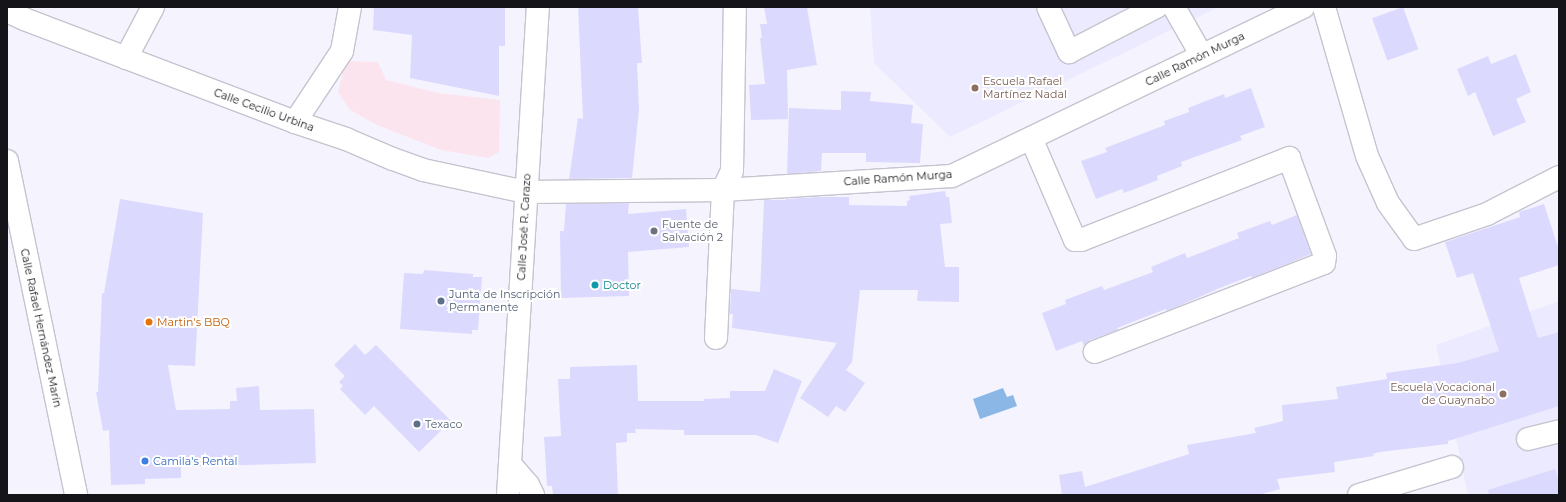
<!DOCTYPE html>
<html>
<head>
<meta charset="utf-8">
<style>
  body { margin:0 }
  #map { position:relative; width:1566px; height:502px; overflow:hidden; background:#f5f4fe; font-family:Montserrat,sans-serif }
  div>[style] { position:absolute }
  .commercial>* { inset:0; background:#fce4ef }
  .built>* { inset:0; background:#eceafe }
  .water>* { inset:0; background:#8bb7e7 }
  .building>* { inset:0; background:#dcd9fe; transform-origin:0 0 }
  .roads { filter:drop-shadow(1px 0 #c5c4cf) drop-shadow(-1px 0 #c5c4cf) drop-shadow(0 1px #c5c4cf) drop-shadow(0 -1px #c5c4cf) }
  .minor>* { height:22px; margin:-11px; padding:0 11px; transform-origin:11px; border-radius:11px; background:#fff }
  .dots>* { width:11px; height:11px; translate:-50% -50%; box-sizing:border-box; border:2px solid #fff; border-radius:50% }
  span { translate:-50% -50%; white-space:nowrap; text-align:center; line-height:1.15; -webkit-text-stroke:4px #fff; paint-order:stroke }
  .street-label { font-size:11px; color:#151519 }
  .education-label { font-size:11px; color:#785e54 }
  .left { translate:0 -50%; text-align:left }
  .right { translate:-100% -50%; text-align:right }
  .worship-label { font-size:11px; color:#5b616d }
  .culture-label { font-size:11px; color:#0d838f }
  .service-label { font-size:11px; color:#4e5e75 }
  .food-label { font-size:11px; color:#c56008 }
  .shop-label { font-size:11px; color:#366cbe }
  .frame { position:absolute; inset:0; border:8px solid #151519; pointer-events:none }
</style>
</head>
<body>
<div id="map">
  <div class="commercial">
    <i style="clip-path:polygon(346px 61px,378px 62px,386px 80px,438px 93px,500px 100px,499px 152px,488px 158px,441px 150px,377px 125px,350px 110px,338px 92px)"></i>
  </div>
  <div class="built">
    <i style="clip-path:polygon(870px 7px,1219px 7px,950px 137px,874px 63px)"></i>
    <i style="clip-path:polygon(1559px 301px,1559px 495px,1468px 495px,1436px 345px)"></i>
  </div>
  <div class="water">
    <i style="clip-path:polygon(1003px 388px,1007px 397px,1013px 395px,1017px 406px,980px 419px,973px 399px)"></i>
  </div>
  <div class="building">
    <i style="clip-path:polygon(374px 7px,505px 7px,505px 46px,499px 46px,499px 96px,410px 78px,412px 35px,373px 30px)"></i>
    <i style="clip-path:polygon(578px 7px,638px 7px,642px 63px,637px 63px,639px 109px,632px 178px,569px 179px,578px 118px,583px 119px)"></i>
    <i style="clip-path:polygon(764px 7px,807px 7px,817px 65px,787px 70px,788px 119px,751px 120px,749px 85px,765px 84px,760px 38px,762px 38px,760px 24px,767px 24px)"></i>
    <i style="left:1403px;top:7px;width:45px;height:33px;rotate:70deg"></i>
    <i style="clip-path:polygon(1516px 54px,1531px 92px,1516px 99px,1526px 122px,1493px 136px,1475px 92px,1468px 96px,1457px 69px,1488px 56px,1491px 64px)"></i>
    <i style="clip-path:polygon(1251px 88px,1265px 127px,1240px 136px,1242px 140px,1181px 162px,1182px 166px,1157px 176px,1158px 180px,1124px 193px,1122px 189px,1096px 199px,1081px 161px,1107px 152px,1105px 148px,1165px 125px,1164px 121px,1189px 112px,1188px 108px,1224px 94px,1225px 98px)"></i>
    <i style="clip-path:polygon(841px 91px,871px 92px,870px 101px,913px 105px,911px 123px,923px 124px,920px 163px,866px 162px,866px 153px,822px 153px,821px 171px,787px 174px,789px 108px,841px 110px)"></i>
    <i style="clip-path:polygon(945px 191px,946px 197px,949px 197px,952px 223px,940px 224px,945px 267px,959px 267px,959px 302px,917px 301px,918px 290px,860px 290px,852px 362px,846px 370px,865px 383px,845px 412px,836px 406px,828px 417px,800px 398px,837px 343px,732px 328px,733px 314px,730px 314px,731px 289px,760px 292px,764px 200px,786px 200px,786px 199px,820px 197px,849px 197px,849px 205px,907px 206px,907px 201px,910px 200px,909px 196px)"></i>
    <i style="clip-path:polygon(120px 199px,203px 213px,195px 366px,168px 365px,176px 410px,230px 409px,230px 401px,237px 401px,236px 388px,259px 386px,260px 410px,314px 409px,316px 463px,181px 467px,181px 478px,145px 479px,145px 484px,111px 485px,109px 430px,103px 431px,96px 392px,98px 392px,102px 293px,104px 293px)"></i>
    <i style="clip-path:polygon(629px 203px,628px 214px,686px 209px,689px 247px,628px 252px,629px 296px,561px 298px,560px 231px,564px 231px,566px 204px)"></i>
    <i style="clip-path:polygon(1544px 204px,1559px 250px,1559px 265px,1519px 278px,1538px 338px,1559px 332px,1559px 406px,1448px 441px,1448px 444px,1380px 452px,1373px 454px,1374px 456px,1334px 462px,1335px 472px,1277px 479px,1280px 489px,1258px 495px,1062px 495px,1059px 475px,1082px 471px,1085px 487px,1189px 454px,1187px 445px,1256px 433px,1254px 428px,1283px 421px,1282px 405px,1338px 399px,1336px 387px,1387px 379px,1386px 373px,1458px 363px,1499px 351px,1473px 273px,1457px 278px,1445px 242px,1520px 217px,1519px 212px)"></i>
    <i style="clip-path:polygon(1297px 215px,1311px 254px,1252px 278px,1251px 276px,1227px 285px,1167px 311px,1166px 309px,1117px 328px,1118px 330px,1090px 340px,1084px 346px,1082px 341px,1056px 351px,1042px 313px,1066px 304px,1065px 300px,1102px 286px,1104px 290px,1153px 272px,1151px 267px,1185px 253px,1187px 258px,1239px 238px,1237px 233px,1270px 221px,1272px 225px)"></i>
    <i style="clip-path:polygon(424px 270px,473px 274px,473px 277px,482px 277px,478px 330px,472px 330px,472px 334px,400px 329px,404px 273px,423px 274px)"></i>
    <i style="clip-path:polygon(355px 344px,365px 355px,376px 345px,451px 421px,419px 452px,374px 406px,365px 415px,340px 389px,343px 386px,339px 382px,345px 376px,334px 365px)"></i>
    <i style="clip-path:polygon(637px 365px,638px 401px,704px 401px,704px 399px,730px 398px,730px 391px,765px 391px,774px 369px,802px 381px,778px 443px,756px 435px,684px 435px,684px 430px,635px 429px,636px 433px,627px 433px,627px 442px,616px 443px,618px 495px,553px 495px,552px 486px,547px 486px,544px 437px,561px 436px,558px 379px,570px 379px,570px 367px)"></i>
    <i style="clip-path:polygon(1555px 469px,1559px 482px,1559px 495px,1489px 495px,1488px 490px)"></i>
  </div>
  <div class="roads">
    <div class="minor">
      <i style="left:1048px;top:7px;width:50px;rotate:65deg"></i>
      <i style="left:1069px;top:52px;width:98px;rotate:-27.3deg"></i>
      <i style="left:1174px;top:7px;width:56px;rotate:60.3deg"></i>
      <i style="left:1324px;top:7px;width:155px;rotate:73.9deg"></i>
      <i style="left:1367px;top:156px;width:51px;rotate:65.9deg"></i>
      <i style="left:1388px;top:203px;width:44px;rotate:54.2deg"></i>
      <i style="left:1414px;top:239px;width:77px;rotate:-18.9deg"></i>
      <i style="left:1487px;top:214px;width:81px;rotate:-27.2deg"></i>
      <i style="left:7px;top:11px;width:19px;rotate:25deg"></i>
      <i style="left:24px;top:19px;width:290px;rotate:20.8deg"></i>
      <i style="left:295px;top:122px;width:54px;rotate:18.4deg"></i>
      <i style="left:346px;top:139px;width:51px;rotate:23.1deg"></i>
      <i style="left:393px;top:159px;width:32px;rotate:20deg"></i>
      <i style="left:423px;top:170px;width:105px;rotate:12.1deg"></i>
      <i style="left:526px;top:192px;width:197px;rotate:-0.6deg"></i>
      <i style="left:723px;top:190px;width:229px;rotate:-3.5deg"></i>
      <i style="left:952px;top:176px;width:390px;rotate:-25.7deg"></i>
      <i style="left:126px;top:58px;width:58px;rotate:-62.1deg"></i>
      <i style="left:295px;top:122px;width:85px;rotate:-56.5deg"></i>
      <i style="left:342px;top:51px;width:45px;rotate:-79.7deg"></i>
      <i style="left:1031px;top:138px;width:111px;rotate:66.7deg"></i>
      <i style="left:1075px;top:240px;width:6px"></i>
      <i style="left:1081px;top:240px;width:224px;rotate:-21.5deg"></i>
      <i style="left:1289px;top:158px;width:104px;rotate:69.8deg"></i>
      <i style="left:1325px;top:256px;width:7px;rotate:98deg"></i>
      <i style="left:1324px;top:263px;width:246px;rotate:158.8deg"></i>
      <i style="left:7px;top:161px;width:341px;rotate:78.3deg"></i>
      <i style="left:716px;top:338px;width:148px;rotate:-87.3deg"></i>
      <i style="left:723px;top:190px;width:21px;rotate:-65deg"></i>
      <i style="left:732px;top:171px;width:164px;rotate:-89deg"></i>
      <i style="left:1528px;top:439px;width:32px;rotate:-14deg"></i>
      <i style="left:510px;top:464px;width:28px;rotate:49deg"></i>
      <i style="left:528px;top:485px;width:11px;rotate:63deg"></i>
      <i style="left:508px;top:495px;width:489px;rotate:-86.5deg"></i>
      <i style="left:1359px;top:495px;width:97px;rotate:-16.8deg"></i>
    </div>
  </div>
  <div class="dots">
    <i style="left:975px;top:88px;background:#8d6e63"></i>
    <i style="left:654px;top:231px;background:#6b7280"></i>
    <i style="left:595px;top:285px;background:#0f9aa8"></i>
    <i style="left:441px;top:301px;background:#5c6f8a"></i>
    <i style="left:149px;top:322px;background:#e8710a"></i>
    <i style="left:1503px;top:394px;background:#8d6e63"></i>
    <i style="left:417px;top:424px;background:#5c6f8a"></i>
    <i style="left:145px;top:461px;background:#3f7fe0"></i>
  </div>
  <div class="street-label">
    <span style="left:1195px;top:59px;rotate:-26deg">Calle Ramón Murga</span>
    <span style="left:264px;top:110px;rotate:20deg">Calle Cecilio Urbina</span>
    <span style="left:898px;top:178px;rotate:-4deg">Calle Ramón Murga</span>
    <span style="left:524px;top:227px;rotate:-87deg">Calle José R. Carazo</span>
    <span style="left:41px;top:328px;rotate:78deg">Calle Rafael Hernández Marín</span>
  </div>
  <div class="education-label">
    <span class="left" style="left:983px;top:88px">Escuela Rafael<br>Martínez Nadal</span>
    <span class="right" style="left:1495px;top:394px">Escuela Vocacional<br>de Guaynabo</span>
  </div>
  <div class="worship-label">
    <span class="left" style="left:662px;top:231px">Fuente de<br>Salvación 2</span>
  </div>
  <div class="culture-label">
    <span class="left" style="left:603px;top:285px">Doctor</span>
  </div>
  <div class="service-label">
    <span class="left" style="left:449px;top:301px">Junta de Inscripción<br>Permanente</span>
    <span class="left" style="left:425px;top:424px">Texaco</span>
  </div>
  <div class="food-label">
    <span class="left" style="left:157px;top:322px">Martin's BBQ</span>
  </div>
  <div class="shop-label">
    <span class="left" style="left:153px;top:461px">Camila's Rental</span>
  </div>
  <div class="frame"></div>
</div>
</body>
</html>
